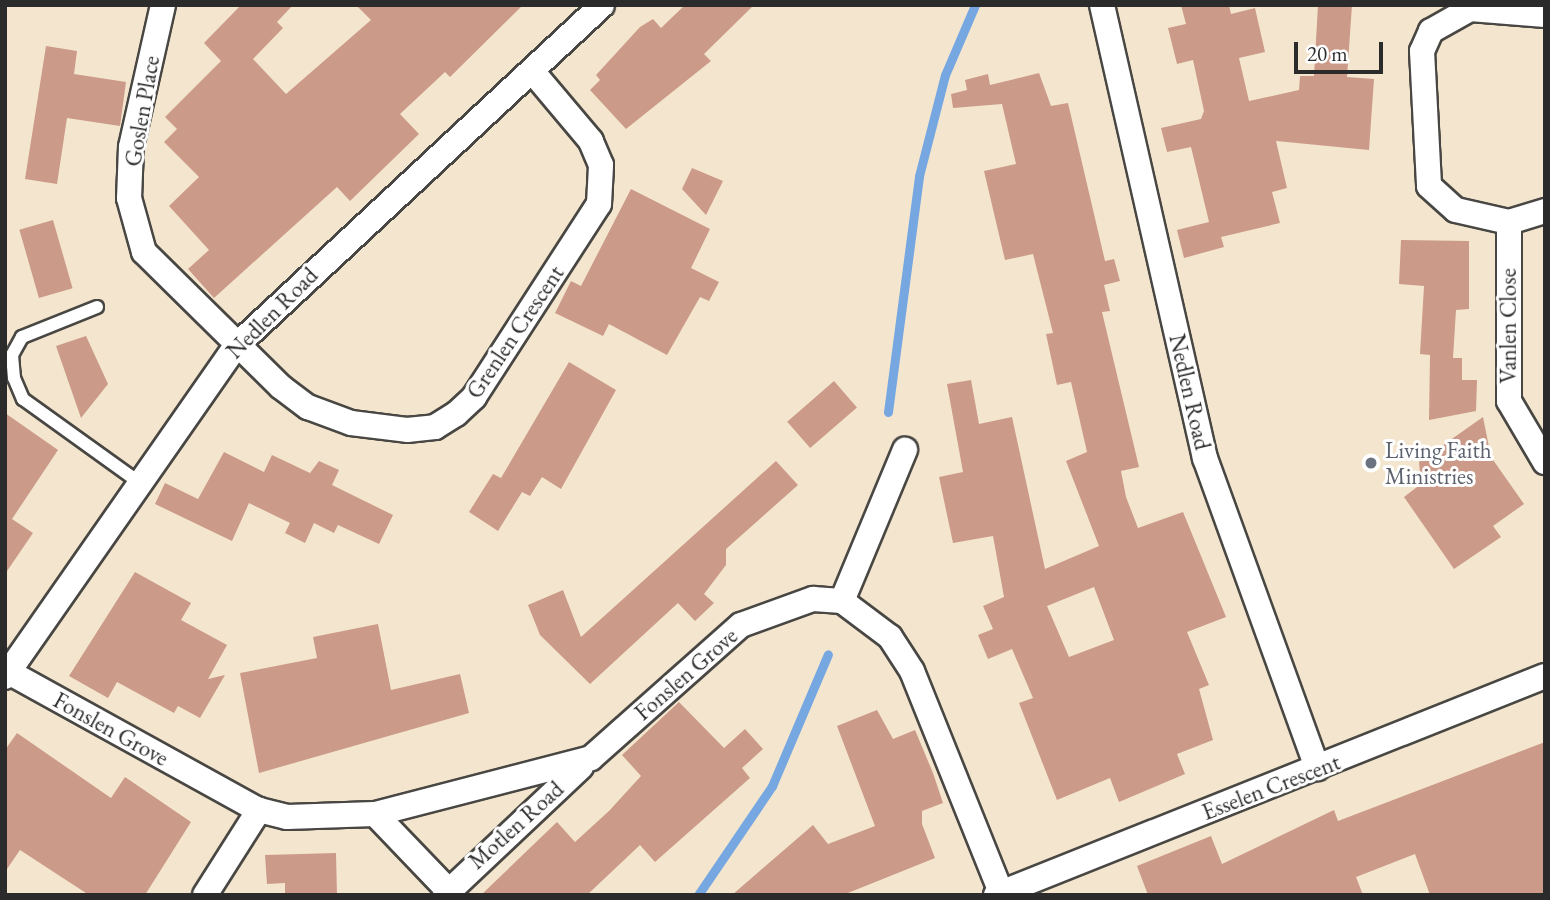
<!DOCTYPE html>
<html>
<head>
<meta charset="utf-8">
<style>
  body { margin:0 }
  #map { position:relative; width:1550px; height:900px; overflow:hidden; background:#f4e6ce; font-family:"EB Garamond",serif }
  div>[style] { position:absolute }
  .stream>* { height:9px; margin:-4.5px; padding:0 4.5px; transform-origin:4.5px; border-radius:4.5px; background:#76a7e1 }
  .building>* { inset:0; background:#cb9a88; transform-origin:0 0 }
  .roads { filter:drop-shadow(2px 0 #494743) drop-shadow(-2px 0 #494743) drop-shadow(0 2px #494743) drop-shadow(0 -2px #494743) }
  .lane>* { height:12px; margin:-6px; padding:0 6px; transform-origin:6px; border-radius:6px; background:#fff }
  .street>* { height:24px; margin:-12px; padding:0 12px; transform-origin:12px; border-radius:12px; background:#fff }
  .dots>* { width:19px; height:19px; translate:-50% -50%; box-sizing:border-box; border:4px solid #fff; border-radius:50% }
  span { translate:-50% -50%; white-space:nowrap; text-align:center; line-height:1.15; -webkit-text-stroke:6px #fff; paint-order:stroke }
  .street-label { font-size:23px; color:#2b2b2b }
  .worship-label { font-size:23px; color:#5b616d }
  .left { translate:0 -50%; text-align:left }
  .frame { position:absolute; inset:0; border:7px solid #2b2b2b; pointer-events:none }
  .scale { position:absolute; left:1294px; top:42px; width:89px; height:32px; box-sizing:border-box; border:4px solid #2b2b2b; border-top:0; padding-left:9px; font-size:21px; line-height:24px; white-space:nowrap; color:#2b2b2b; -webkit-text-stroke:5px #fff; paint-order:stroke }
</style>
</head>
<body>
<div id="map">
  <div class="stream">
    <i style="left:888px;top:412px;width:238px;rotate:-82.5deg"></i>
    <i style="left:919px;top:176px;width:104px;rotate:-75.6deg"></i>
    <i style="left:945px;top:75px;width:76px;rotate:-66.8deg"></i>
    <i style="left:698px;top:895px;width:132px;rotate:-55.8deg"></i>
    <i style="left:772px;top:786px;width:143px;rotate:-67deg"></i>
  </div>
  <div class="building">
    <i style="clip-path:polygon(241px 5px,293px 5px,277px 22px,283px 28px,253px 59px,286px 94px,371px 20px,356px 5px,523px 5px,450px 77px,445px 72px,400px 114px,419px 134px,350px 201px,337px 187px,214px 298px,188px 269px,209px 250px,169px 206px,199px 177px,164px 142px,177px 129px,165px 117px,221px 61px,204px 43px)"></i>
    <i style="clip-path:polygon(685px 5px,754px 5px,704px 54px,711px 61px,626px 129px,590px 90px,600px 80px,596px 75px,640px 27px,653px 19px,661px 28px)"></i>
    <i style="clip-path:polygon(1181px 5px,1229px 5px,1231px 14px,1255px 8px,1265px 52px,1239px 58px,1249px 101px,1299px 90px,1300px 76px,1314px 76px,1318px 5px,1352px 5px,1347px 77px,1374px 79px,1369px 150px,1276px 141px,1287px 188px,1272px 192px,1280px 223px,1221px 237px,1224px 247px,1184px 258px,1177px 230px,1209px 222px,1191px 147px,1167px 152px,1161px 128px,1201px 119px,1204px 111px,1193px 60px,1177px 64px,1168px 28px,1186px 24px)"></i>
    <i style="clip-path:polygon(46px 46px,77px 51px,74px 74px,126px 82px,120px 126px,67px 118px,57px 184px,25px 179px)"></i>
    <i style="clip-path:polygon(evenodd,1039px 73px,1051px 106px,1068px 103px,1105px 261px,1114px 259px,1120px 281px,1104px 285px,1110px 311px,1102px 312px,1139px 467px,1121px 471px,1126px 497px,1138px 528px,1183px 512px,1226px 617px,1187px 632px,1209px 685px,1199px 689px,1213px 740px,1177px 754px,1185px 774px,1119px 802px,1110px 778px,1057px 800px,1019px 703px,1033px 698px,1012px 649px,988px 659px,978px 635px,993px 629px,983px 606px,1004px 597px,993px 536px,953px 543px,939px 477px,963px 472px,947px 384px,971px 380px,979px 424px,1012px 417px,1045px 569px,1099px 546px,1066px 461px,1087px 452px,1071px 382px,1057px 385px,1046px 334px,1053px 333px,1033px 254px,1005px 260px,984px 171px,1016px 164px,1002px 104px,953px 108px,951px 94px,967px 90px,965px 80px,988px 74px,990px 85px,1039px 73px,1094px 587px,1114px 640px,1069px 657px,1047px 606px,1094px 587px)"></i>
    <i style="clip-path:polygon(692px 168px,723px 181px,706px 215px,682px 189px)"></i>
    <i style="clip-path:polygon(631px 189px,710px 229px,691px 268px,719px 282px,709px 301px,700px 297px,667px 355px,609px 324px,603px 336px,555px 313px,571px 281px,581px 286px)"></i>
    <i style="left:53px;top:220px;width:71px;height:35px;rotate:74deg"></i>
    <i style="clip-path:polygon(1401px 240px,1469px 241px,1469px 309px,1456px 310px,1453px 358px,1462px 358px,1462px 380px,1477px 380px,1476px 411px,1429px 420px,1430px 355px,1420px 354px,1424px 286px,1399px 284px)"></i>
    <i style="clip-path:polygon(86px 336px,108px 384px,81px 418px,56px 346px)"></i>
    <i style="clip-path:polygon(569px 362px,616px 390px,561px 489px,542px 477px,530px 496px,522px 492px,498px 531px,469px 512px,493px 474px,501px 478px)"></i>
    <i style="left:834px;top:381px;width:35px;height:62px;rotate:49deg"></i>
    <i style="clip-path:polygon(5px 413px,58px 450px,12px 519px,33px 533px,5px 574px)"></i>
    <i style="clip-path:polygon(1483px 417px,1491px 457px,1524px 504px,1493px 526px,1501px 537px,1454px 569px,1404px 497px,1421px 484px,1419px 462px)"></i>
    <i style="clip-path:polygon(224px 452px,264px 472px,272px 455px,310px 473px,319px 461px,339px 470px,332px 485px,393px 515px,379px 544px,338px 525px,334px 533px,314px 523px,305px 543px,285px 533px,290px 523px,249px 503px,232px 541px,155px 504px,165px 483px,198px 499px)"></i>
    <i style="clip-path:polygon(776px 461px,798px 485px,726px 549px,726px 565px,704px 594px,714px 603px,695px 621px,678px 603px,590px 684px,540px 635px,528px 605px,563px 590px,581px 637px)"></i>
    <i style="clip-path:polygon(135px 572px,191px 603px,181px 620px,227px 645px,208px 679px,225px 675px,200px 718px,178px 706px,174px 713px,117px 682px,108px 698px,69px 676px)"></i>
    <i style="clip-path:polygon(378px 624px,391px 690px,460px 674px,469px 713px,259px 773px,240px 673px,317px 658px,313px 637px)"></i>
    <i style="clip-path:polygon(679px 702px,724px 748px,745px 729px,763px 749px,742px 768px,750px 778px,655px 862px,640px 845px,587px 895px,481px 895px,557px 822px,575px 842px,609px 811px,641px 776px,622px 755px)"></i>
    <i style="clip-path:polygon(877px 710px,893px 739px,915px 730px,933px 773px,943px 803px,922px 811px,922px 824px,935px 858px,843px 895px,732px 895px,813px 825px,828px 844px,875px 826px,837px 726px)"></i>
    <i style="clip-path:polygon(17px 733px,111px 798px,125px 777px,191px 822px,145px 895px,89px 895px,20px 850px,5px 872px,5px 750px)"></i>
    <i style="clip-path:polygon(1545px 742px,1545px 895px,1430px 895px,1415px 854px,1356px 877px,1363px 895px,1148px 895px,1137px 866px,1211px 836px,1222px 864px,1334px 810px,1338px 821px)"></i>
    <i style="clip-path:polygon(336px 853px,337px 895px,285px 895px,285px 883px,267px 884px,265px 855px)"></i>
  </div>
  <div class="roads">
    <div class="lane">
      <i style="left:97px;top:307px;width:81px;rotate:158.2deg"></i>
      <i style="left:22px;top:337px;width:21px;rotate:119deg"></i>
      <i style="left:12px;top:355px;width:23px;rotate:85deg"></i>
      <i style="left:14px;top:378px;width:23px;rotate:67deg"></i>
      <i style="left:23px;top:399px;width:140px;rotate:35.7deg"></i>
    </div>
    <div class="street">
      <i style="left:163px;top:5px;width:146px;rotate:102.7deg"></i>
      <i style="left:131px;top:147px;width:51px;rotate:92.2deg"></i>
      <i style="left:129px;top:198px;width:56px;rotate:74.5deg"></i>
      <i style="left:144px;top:252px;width:192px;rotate:44.6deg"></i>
      <i style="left:281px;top:387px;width:34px;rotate:37deg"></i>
      <i style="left:308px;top:407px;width:46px;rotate:20.4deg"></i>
      <i style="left:351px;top:423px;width:56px;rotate:7.1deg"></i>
      <i style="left:407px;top:430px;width:28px;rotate:-6deg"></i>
      <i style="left:435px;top:427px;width:25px;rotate:-32deg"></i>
      <i style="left:456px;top:414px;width:25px;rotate:-43deg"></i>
      <i style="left:474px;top:397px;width:230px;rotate:-57.1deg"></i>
      <i style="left:599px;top:204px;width:39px;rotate:-87deg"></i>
      <i style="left:601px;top:165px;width:26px;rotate:-113deg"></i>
      <i style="left:591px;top:141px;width:92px;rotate:-130.1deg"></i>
      <i style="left:1102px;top:5px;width:465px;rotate:77.2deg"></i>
      <i style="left:1205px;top:458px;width:330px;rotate:70.1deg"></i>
      <i style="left:1545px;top:15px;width:75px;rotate:-175.4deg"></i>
      <i style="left:1470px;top:9px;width:45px;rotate:150.6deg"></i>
      <i style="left:1431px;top:31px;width:22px;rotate:114deg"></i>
      <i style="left:1422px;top:51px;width:135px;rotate:87deg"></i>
      <i style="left:1429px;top:186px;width:36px;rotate:42deg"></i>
      <i style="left:1456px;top:210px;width:54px;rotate:12.8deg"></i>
      <i style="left:1509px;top:222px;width:179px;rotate:90deg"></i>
      <i style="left:1509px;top:401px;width:71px;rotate:59.5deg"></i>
      <i style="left:1509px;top:222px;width:38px;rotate:-17deg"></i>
      <i style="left:842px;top:601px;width:164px;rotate:-67.4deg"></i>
      <i style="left:5px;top:670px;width:290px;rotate:28.9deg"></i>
      <i style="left:259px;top:810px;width:29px;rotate:14deg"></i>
      <i style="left:287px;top:817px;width:88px;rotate:-2deg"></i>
      <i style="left:375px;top:814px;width:223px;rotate:-14.5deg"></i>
      <i style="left:591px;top:758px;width:200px;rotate:-41.6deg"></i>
      <i style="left:741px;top:625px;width:77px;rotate:-19.9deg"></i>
      <i style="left:813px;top:599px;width:29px;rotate:4deg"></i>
      <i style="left:842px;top:601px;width:60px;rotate:36.9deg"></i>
      <i style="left:890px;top:637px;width:40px;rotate:57.1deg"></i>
      <i style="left:912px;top:671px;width:241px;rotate:68.1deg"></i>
      <i style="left:5px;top:677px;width:404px;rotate:-55.1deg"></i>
      <i style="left:236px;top:346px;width:500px;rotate:-42.97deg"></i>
      <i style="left:375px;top:814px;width:103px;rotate:46.2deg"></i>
      <i style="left:205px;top:895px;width:101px;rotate:-57.6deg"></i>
      <i style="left:445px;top:895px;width:187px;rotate:-43.3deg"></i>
      <i style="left:996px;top:895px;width:591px;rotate:-21.75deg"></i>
    </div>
  </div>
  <div class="dots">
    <i style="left:1371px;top:463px;background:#6b7280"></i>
  </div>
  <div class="street-label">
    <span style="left:142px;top:111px;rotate:-80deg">Goslen Place</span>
    <span style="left:272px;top:313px;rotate:-45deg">Nedlen Road</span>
    <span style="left:1508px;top:326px;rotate:-90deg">Vanlen Close</span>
    <span style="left:515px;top:332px;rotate:-56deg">Grenlen Crescent</span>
    <span style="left:1190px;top:392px;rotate:77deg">Nedlen Road</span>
    <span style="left:686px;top:674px;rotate:-41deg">Fonslen Grove</span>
    <span style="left:111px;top:729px;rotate:29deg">Fonslen Grove</span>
    <span style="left:1271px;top:787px;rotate:-21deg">Esselen Crescent</span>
    <span style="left:516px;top:825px;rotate:-42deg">Motlen Road</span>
  </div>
  <div class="worship-label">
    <span class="left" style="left:1385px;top:463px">Living Faith<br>Ministries</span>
  </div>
  <div class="frame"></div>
  <div class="scale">20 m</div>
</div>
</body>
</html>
